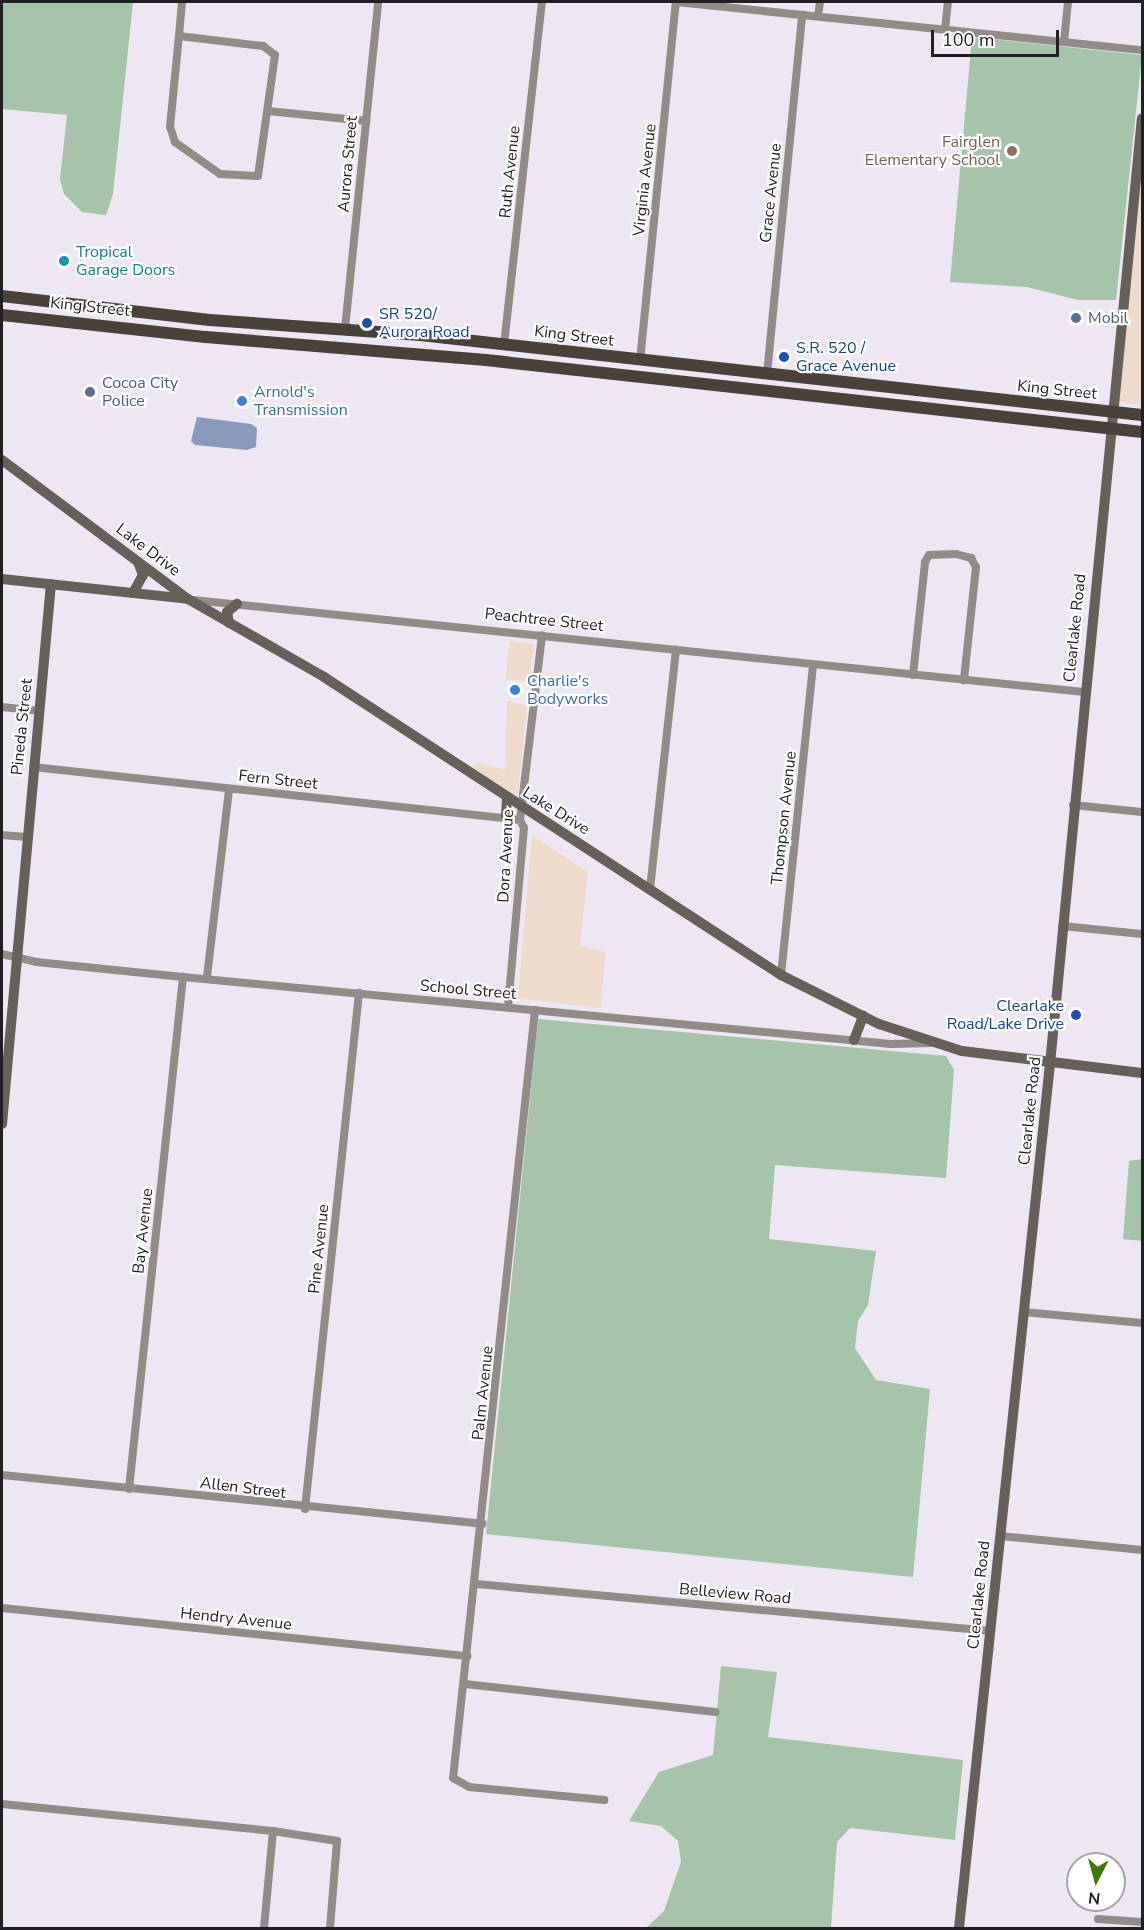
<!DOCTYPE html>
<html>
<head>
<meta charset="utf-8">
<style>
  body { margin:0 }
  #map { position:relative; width:1144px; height:1930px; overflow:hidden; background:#ede6f3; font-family:"Nunito Sans",sans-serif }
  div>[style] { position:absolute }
  .industrial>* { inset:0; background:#efdbcc; transform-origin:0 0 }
  .green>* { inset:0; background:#a5c4a9 }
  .water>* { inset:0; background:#899abd }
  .street>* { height:8px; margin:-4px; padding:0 4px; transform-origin:4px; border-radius:4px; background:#918c88 }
  .secondary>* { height:10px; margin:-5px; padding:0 5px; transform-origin:5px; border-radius:5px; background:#67605a }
  .primary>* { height:12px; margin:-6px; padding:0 6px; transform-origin:6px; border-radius:6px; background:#4a413b }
  .dots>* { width:16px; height:16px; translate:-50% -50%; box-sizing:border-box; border:3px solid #fff; border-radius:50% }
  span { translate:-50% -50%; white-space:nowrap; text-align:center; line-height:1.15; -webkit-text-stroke:4.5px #fff; paint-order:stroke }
  .education-label { font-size:16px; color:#785e54 }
  .right { translate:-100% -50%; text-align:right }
  .street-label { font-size:16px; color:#221f24 }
  .culture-label { font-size:16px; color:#0d838f }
  .left { translate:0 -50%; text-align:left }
  .transit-label { font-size:16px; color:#164399 }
  .service-label { font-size:16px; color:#4e5e75 }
  .shop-label { font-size:16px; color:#366cbe }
  .frame { position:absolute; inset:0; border:3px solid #221f24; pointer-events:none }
  .north { position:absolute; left:1066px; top:1852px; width:60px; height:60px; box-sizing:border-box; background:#fff; border:2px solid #a7a5a7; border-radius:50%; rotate:186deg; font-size:16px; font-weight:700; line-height:24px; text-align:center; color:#221f24 }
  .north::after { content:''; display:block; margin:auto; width:21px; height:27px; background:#3f7709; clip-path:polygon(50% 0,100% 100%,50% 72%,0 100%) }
  .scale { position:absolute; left:931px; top:30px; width:128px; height:27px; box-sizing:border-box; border:3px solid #221f24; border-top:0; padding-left:8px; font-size:18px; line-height:21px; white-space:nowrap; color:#221f24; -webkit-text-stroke:4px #fff; paint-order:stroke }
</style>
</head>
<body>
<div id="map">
  <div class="industrial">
    <i style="clip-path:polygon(1142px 159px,1142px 405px,1116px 402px)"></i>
    <i style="left:510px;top:641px;width:24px;height:38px;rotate:7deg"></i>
    <i style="clip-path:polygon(507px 701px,527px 705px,518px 796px,471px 767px,479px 763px,505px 770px)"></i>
    <i style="clip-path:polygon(532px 835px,588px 872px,580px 946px,606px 952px,600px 1008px,518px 998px)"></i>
  </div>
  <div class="green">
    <i style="clip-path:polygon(2px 2px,133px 2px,113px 194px,106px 215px,82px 212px,64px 194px,60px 179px,67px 115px,2px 109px)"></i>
    <i style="clip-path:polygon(972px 37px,1142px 55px,1116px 300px,1078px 300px,1027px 287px,950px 282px)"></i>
    <i style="clip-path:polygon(538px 1019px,946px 1056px,954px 1070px,946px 1178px,775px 1165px,769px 1239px,876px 1251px,868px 1305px,858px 1321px,855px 1348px,876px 1380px,930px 1389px,913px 1577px,486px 1534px)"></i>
    <i style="clip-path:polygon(1142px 1159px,1142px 1241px,1123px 1239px,1129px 1161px)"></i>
    <i style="clip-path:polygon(721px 1666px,777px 1672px,768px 1737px,963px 1760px,955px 1840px,850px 1828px,837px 1842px,831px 1928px,646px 1928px,664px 1911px,681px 1862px,678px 1841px,661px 1826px,629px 1821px,659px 1772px,713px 1755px)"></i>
  </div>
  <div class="water">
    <i style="clip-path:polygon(197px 417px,251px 424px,257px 428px,256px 447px,247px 450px,195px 445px,191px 441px)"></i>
  </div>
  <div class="street">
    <i style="left:676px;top:2px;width:468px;rotate:5.9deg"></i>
    <i style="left:818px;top:16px;width:14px;rotate:-82deg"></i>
    <i style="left:945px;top:30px;width:28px;rotate:-84deg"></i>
    <i style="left:179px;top:36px;width:85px;rotate:6.8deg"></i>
    <i style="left:263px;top:46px;width:15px;rotate:37deg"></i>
    <i style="left:275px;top:55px;width:122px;rotate:98deg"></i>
    <i style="left:258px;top:176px;width:38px;rotate:-177deg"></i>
    <i style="left:220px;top:174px;width:55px;rotate:-144.6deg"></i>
    <i style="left:175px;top:142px;width:16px;rotate:-108deg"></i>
    <i style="left:170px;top:127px;width:91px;rotate:-84.4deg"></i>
    <i style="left:179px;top:36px;width:34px;rotate:-85deg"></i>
    <i style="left:1064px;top:42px;width:40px;rotate:-84.3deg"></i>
    <i style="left:268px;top:111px;width:99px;rotate:5.8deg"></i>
    <i style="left:345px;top:329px;width:329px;rotate:-84.2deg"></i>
    <i style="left:504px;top:345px;width:345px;rotate:-83.7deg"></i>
    <i style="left:640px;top:361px;width:361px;rotate:-84.3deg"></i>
    <i style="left:767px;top:374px;width:361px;rotate:-84.4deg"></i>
    <i style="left:193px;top:600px;width:896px;rotate:5.9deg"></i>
    <i style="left:913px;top:675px;width:114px;rotate:-83.9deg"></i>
    <i style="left:925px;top:562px;width:8px;rotate:-60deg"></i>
    <i style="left:929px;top:555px;width:27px;rotate:-2deg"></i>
    <i style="left:956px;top:554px;width:16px;rotate:15deg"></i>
    <i style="left:971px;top:558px;width:10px;rotate:61deg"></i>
    <i style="left:976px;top:567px;width:114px;rotate:96.1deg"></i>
    <i style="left:2px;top:707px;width:37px;rotate:6deg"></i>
    <i style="left:33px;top:767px;width:490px;rotate:6.2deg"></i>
    <i style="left:1073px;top:805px;width:69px;rotate:5.8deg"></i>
    <i style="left:2px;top:835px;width:24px;rotate:5deg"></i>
    <i style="left:650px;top:889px;width:241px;rotate:-83.8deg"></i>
    <i style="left:1062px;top:926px;width:80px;rotate:5.7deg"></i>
    <i style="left:2px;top:954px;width:35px;rotate:13deg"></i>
    <i style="left:36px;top:962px;width:148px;rotate:5.8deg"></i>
    <i style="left:183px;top:977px;width:711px;rotate:5.41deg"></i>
    <i style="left:891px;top:1044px;width:40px;rotate:-1.4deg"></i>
    <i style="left:781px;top:975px;width:312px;rotate:-84.1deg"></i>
    <i style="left:207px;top:977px;width:189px;rotate:-83.3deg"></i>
    <i style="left:508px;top:1007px;width:180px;rotate:-84.9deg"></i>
    <i style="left:524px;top:828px;width:9px;rotate:-117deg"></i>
    <i style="left:520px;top:820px;width:186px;rotate:-83.2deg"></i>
    <i style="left:535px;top:1010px;width:772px;rotate:96.09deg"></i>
    <i style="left:453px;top:1778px;width:18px;rotate:29deg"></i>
    <i style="left:469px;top:1787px;width:136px;rotate:5.5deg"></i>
    <i style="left:1023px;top:1312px;width:120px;rotate:5.3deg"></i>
    <i style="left:2px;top:1475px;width:483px;rotate:5.8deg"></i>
    <i style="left:129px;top:1489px;width:515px;rotate:-83.98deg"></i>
    <i style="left:305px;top:1509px;width:519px;rotate:-84.03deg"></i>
    <i style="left:1000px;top:1536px;width:143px;rotate:5.6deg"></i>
    <i style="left:476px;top:1584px;width:517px;rotate:5.21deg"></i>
    <i style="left:2px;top:1608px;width:468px;rotate:5.9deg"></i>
    <i style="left:465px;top:1684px;width:252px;rotate:6.4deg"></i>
    <i style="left:2px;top:1804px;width:272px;rotate:5.7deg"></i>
    <i style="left:273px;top:1831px;width:65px;rotate:8.9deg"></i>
    <i style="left:337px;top:1841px;width:87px;rotate:94.6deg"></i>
    <i style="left:1098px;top:1919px;width:44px;rotate:3.9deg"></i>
    <i style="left:264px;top:1928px;width:97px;rotate:-84.7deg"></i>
  </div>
  <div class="secondary">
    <i style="left:2px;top:460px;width:232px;rotate:36.8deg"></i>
    <i style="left:188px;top:599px;width:157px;rotate:29.8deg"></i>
    <i style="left:324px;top:677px;width:546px;rotate:33.11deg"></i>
    <i style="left:781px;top:975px;width:110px;rotate:26.6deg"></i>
    <i style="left:879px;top:1024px;width:87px;rotate:18deg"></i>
    <i style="left:962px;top:1051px;width:181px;rotate:7deg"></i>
    <i style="left:2px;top:579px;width:187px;rotate:6.1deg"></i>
    <i style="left:133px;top:593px;width:21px;rotate:-61deg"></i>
    <i style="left:143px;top:575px;width:14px;rotate:-111deg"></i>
    <i style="left:229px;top:623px;width:11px;rotate:-100deg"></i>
    <i style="left:227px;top:612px;width:13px;rotate:-39deg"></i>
    <i style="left:506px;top:817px;width:19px;rotate:-87deg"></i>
    <i style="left:854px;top:1040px;width:26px;rotate:-69deg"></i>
    <i style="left:2px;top:1124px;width:542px;rotate:-84.82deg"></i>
    <i style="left:959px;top:1928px;width:869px;rotate:-83.99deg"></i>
    <i style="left:1050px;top:1064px;width:950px;rotate:-84.45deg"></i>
  </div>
  <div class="primary">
    <i style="left:2px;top:296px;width:209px;rotate:6.6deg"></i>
    <i style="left:210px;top:320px;width:211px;rotate:4.1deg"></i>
    <i style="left:420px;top:335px;width:726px;rotate:6.32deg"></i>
    <i style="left:2px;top:315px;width:205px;rotate:6.2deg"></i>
    <i style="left:206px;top:337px;width:281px;rotate:4.7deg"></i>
    <i style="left:486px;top:360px;width:660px;rotate:6.26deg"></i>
  </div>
  <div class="dots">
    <i style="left:1012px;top:151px;background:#8d6e63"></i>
    <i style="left:64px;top:261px;background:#0f9aa8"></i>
    <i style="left:1076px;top:318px;background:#5c6f8a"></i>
    <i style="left:367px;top:323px;background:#1a4fb4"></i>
    <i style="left:784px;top:357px;background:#1a4fb4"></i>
    <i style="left:90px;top:392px;background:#5c6f8a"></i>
    <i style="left:242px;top:401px;background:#3f7fe0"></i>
    <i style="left:515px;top:690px;background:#3f7fe0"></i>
    <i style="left:1076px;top:1015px;background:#1a4fb4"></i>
  </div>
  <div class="education-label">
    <span class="right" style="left:1000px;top:151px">Fairglen<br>Elementary School</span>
  </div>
  <div class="street-label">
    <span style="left:348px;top:164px;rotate:-85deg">Aurora Street</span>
    <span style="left:510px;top:172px;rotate:-84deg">Ruth Avenue</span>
    <span style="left:645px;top:180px;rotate:-84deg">Virginia Avenue</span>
    <span style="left:771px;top:193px;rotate:-84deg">Grace Avenue</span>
    <span style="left:90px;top:307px;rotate:6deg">King Street</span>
    <span style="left:574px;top:336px;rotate:7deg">King Street</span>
    <span style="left:1057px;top:390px;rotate:6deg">King Street</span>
    <span style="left:148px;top:550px;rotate:37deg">Lake Drive</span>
    <span style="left:544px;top:620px;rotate:6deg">Peachtree Street</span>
    <span style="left:1075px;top:628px;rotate:-84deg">Clearlake Road</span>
    <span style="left:22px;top:727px;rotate:-84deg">Pineda Street</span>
    <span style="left:278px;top:780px;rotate:6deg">Fern Street</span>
    <span style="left:556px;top:811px;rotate:32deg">Lake Drive</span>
    <span style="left:784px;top:818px;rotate:-84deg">Thompson Avenue</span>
    <span style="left:506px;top:856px;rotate:-87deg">Dora Avenue</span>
    <span style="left:468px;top:990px;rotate:5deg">School Street</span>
    <span style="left:1030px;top:1111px;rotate:-84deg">Clearlake Road</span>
    <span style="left:143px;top:1231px;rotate:-84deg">Bay Avenue</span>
    <span style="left:319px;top:1249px;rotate:-84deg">Pine Avenue</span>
    <span style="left:483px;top:1393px;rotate:-84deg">Palm Avenue</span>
    <span style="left:243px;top:1488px;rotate:7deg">Allen Street</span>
    <span style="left:735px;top:1594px;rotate:5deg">Belleview Road</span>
    <span style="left:979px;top:1595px;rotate:-84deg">Clearlake Road</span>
    <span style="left:236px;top:1619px;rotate:6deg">Hendry Avenue</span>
  </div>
  <div class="culture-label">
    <span class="left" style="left:76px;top:261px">Tropical<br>Garage Doors</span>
  </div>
  <div class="transit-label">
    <span class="left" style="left:379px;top:323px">SR 520/<br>Aurora Road</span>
    <span class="left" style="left:796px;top:357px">S.R. 520 /<br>Grace Avenue</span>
    <span class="right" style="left:1064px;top:1015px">Clearlake<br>Road/Lake Drive</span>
  </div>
  <div class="service-label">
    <span class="left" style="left:1088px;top:318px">Mobil</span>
    <span class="left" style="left:102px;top:392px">Cocoa City<br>Police</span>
  </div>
  <div class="shop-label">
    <span class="left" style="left:254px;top:401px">Arnold's<br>Transmission</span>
    <span class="left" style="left:527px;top:690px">Charlie's<br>Bodyworks</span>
  </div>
  <div class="frame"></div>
  <div class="north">N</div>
  <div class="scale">100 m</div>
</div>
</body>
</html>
